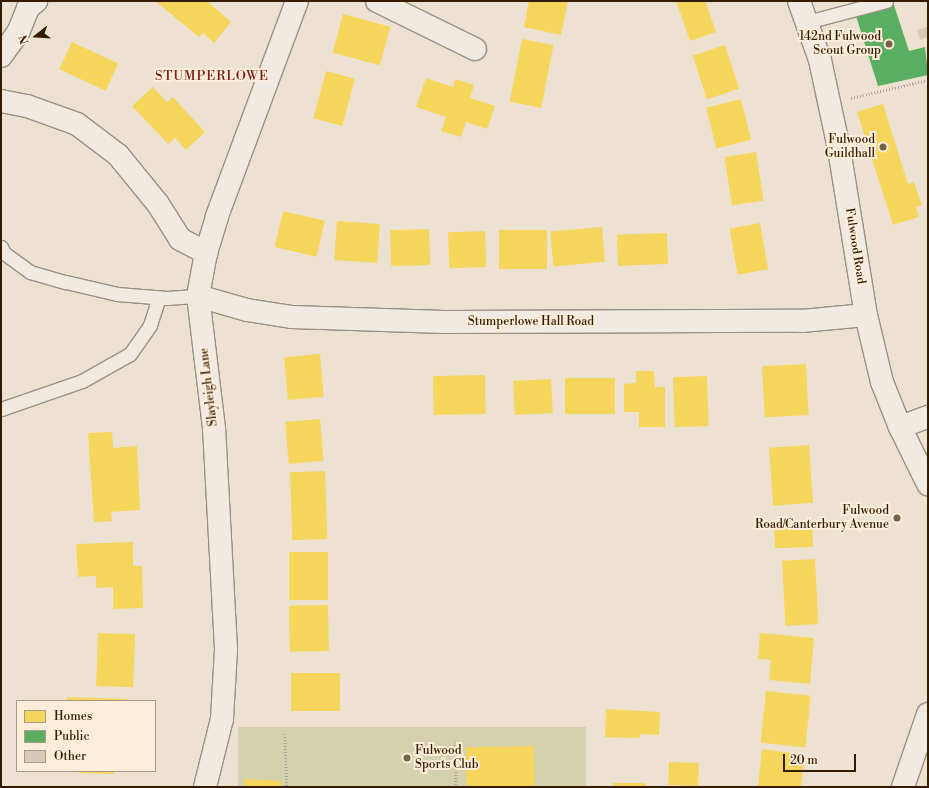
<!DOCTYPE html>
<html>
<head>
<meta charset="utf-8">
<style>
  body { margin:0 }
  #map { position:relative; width:929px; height:788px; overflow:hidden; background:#ede2d2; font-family:"Libre Bodoni",serif }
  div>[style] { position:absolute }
  .green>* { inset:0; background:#d4d1af; transform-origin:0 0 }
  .homes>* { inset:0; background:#f6d55c; transform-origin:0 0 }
  .public>* { inset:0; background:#5aae61 }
  .building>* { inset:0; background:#d8c9bb }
  .path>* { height:2.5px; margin-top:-1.25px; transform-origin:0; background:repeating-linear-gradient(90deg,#aba39a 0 1px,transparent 0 3px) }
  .roads { filter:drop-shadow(1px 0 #999083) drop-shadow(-1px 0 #999083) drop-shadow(0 1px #999083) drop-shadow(0 -1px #999083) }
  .service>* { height:13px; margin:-6.5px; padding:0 6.5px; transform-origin:6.5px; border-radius:6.5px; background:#f0eae2 }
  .minor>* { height:22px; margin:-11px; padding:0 11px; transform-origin:11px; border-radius:11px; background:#f0eae2 }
  .tertiary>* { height:22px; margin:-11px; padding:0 11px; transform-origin:11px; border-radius:11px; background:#f0eae2 }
  .dots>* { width:11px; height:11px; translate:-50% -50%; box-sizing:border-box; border:2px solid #fbedda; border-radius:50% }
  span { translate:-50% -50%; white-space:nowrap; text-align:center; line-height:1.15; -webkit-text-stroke:4px #fbedda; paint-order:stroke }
  .poi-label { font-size:12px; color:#351b00 }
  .right { translate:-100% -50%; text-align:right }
  .left { translate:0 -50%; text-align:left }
  .street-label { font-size:12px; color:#351b00 }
  .neighbourhood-label { font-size:13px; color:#7a1f14; letter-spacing:1px }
  .frame { position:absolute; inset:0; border:2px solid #351b00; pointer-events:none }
  .legend { position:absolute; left:16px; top:700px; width:140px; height:72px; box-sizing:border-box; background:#fbedda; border:1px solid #ac9983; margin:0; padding:5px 7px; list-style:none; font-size:12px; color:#351b00 }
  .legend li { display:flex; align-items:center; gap:8px; height:20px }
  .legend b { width:20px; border:1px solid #ac9983 }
  .north { position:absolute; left:16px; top:16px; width:40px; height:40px; -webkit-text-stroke:3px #fbedda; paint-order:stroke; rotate:253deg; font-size:11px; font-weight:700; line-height:16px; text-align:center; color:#351b00 }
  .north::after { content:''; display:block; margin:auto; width:14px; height:18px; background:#351b00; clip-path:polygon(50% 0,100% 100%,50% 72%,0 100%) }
  .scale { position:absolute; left:783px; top:754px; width:73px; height:18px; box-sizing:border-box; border:2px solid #351b00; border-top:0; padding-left:5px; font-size:12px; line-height:14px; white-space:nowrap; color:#351b00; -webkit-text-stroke:3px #fbedda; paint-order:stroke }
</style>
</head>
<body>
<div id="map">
  <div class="green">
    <i style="left:238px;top:727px;width:348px;height:63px"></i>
  </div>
  <div class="homes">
    <i style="clip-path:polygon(155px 1px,207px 1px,231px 22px,214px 43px,203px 33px,199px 37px)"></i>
    <i style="clip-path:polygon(529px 1px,568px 2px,561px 35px,524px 27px)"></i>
    <i style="clip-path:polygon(676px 1px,705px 1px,716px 32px,690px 41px)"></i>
    <i style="left:343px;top:14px;width:49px;height:40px;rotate:15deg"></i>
    <i style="left:522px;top:39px;width:32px;height:64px;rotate:11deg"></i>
    <i style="left:72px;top:42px;width:51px;height:30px;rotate:25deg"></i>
    <i style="left:725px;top:45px;width:46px;height:34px;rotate:72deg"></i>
    <i style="left:326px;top:71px;width:30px;height:49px;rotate:15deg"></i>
    <i style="clip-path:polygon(426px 78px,453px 87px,455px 79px,474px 85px,470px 98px,495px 106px,487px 129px,466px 122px,461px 137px,441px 131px,446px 117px,416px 107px)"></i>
    <i style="clip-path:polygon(153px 87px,167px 102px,173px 97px,205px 132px,186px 150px,175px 138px,168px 144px,132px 106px)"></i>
    <i style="left:741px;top:99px;width:42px;height:36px;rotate:76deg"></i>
    <i style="clip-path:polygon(883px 104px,908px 184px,914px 182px,922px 205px,916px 207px,919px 217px,893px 225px,857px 112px)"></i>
    <i style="left:756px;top:152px;width:49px;height:32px;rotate:81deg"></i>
    <i style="left:283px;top:211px;width:43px;height:37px;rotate:13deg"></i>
    <i style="left:337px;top:221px;width:43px;height:39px;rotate:4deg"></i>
    <i style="left:760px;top:223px;width:47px;height:31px;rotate:80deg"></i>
    <i style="left:602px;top:227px;width:35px;height:52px;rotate:85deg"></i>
    <i style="left:429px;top:229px;width:36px;height:39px;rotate:88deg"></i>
    <i style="left:547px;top:230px;width:39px;height:48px;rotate:90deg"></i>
    <i style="left:485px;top:231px;width:36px;height:37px;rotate:88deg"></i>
    <i style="left:667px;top:233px;width:31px;height:50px;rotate:88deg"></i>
    <i style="left:320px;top:354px;width:43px;height:36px;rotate:85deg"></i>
    <i style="left:806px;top:364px;width:51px;height:44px;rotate:87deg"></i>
    <i style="clip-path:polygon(636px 371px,654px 371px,655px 387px,665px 387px,665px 427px,639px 427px,639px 412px,624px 412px,624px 384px,636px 383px)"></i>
    <i style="left:485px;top:375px;width:39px;height:52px;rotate:89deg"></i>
    <i style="left:707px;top:376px;width:50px;height:34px;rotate:88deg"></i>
    <i style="left:615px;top:378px;width:36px;height:50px;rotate:90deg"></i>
    <i style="left:551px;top:379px;width:34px;height:38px;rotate:87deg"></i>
    <i style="left:320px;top:419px;width:42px;height:35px;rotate:85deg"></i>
    <i style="clip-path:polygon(112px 432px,113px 448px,137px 446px,140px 510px,111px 512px,112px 521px,94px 522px,88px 433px)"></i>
    <i style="left:809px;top:445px;width:58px;height:40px;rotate:86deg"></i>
    <i style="left:325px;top:471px;width:68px;height:35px;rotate:88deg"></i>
    <i style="left:812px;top:520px;width:27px;height:38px;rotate:88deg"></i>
    <i style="clip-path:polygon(133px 542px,133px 566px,142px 566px,143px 608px,113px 609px,113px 587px,96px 588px,96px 576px,78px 577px,76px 544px)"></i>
    <i style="left:289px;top:552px;width:39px;height:48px"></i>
    <i style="left:815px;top:559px;width:65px;height:33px;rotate:87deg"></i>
    <i style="left:328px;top:605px;width:46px;height:39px;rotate:89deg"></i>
    <i style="left:98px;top:633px;width:37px;height:53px;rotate:2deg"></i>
    <i style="clip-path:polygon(760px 633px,814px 638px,810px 684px,769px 680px,771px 660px,758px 659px)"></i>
    <i style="left:291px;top:673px;width:49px;height:38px"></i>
    <i style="left:766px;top:691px;width:45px;height:52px;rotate:6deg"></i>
    <i style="clip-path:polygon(67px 697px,127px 699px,127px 701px,67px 701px)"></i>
    <i style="clip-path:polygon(606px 709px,660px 712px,659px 735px,640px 734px,640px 738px,605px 737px)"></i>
    <i style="left:534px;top:746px;width:41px;height:68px;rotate:89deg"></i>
    <i style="clip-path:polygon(762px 749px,805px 755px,801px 787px,758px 787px)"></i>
    <i style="left:669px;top:762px;width:30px;height:23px;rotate:2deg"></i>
    <i style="clip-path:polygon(79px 771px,114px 771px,114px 774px,79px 773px)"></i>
    <i style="clip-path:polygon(244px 779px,281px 781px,281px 787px,244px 787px)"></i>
    <i style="left:613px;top:783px;width:33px;height:4px"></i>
  </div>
  <div class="public">
    <i style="clip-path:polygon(894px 5px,909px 51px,925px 47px,928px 75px,878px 86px,856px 16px)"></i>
  </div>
  <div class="building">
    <i style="clip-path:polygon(928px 27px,928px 37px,920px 40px,917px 30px)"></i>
  </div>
  <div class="path">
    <i style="left:851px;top:98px;width:79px;rotate:-13.2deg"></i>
    <i style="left:285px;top:734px;width:53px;rotate:87.8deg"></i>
    <i style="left:456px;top:742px;width:45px;rotate:90deg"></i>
  </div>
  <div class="roads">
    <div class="service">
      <i style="left:807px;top:22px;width:82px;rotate:-14.9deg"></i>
      <i style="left:1px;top:247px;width:7px;rotate:63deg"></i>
      <i style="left:4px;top:253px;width:32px;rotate:36deg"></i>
      <i style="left:30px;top:272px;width:37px;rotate:16deg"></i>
      <i style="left:66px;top:282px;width:52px;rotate:13.2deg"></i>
      <i style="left:117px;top:294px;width:50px;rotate:4.6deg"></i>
      <i style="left:167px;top:298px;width:31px;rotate:-4deg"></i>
      <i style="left:1px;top:409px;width:86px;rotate:-19.1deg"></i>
      <i style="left:82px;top:381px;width:55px;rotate:-29.4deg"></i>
      <i style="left:130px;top:354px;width:35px;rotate:-55deg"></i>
      <i style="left:150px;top:325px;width:29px;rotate:-72deg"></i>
    </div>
    <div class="minor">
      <i style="left:377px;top:1px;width:109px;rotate:26.1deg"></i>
      <i style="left:1px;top:56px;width:29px;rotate:-54deg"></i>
      <i style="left:18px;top:33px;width:27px;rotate:-68deg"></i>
      <i style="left:28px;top:8px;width:11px;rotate:-41deg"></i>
      <i style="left:1px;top:101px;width:26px;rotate:11deg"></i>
      <i style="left:27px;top:106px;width:53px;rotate:19.8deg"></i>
      <i style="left:77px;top:124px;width:51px;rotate:37.1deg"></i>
      <i style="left:118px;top:155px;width:63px;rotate:50.8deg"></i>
      <i style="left:158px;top:204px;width:41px;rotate:57.8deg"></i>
      <i style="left:180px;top:239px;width:30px;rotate:28deg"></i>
      <i style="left:198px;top:296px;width:51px;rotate:15.9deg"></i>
      <i style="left:247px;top:310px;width:46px;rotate:8.8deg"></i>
      <i style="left:292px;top:317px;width:152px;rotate:1.9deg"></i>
      <i style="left:444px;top:322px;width:358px;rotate:-0.2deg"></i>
      <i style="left:802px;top:321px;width:64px;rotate:-5.4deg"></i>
      <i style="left:900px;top:427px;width:30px;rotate:-20deg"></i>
      <i style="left:205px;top:787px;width:70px;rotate:-76deg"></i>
      <i style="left:222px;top:719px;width:70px;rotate:-86.7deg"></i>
      <i style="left:226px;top:649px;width:221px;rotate:-93.1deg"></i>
      <i style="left:214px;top:428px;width:133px;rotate:-96.9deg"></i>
      <i style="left:198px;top:296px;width:44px;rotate:-79.5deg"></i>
      <i style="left:206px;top:253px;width:39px;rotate:-73deg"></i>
      <i style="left:217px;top:216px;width:229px;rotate:-69.6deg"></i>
      <i style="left:903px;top:787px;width:77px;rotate:-71.1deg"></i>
    </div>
    <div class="tertiary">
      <i style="left:799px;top:1px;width:63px;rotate:70.4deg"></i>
      <i style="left:820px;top:60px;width:91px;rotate:77.9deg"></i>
      <i style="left:839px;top:149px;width:168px;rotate:80.8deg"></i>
      <i style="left:866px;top:315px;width:69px;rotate:76.6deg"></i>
      <i style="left:882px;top:382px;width:48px;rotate:68.2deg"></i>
      <i style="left:900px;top:427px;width:64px;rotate:63.8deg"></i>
    </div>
  </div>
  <div class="dots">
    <i style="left:889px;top:44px;background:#75614a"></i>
    <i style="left:883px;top:147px;background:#75614a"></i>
    <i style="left:897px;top:518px;background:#75614a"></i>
    <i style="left:407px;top:758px;background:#75614a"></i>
  </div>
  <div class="poi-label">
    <span class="right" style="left:881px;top:44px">142nd Fulwood<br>Scout Group</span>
    <span class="right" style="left:875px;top:147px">Fulwood<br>Guildhall</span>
    <span class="right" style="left:889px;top:518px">Fulwood<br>Road/Canterbury Avenue</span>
    <span class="left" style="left:415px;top:758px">Fulwood<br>Sports Club</span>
  </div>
  <div class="street-label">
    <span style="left:855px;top:246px;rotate:81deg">Fulwood Road</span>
    <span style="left:531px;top:322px">Stumperlowe Hall Road</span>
    <span style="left:209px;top:387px;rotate:-97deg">Slayleigh Lane</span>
  </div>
  <div class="neighbourhood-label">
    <span style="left:212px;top:76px">STUMPERLOWE</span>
  </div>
  <div class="frame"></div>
  <ul class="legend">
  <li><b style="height:11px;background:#f6d55c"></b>Homes</li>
  <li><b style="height:11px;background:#5aae61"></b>Public</li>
  <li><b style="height:11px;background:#d8c9bb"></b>Other</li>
  </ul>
  <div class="north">N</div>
  <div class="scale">20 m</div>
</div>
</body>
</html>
